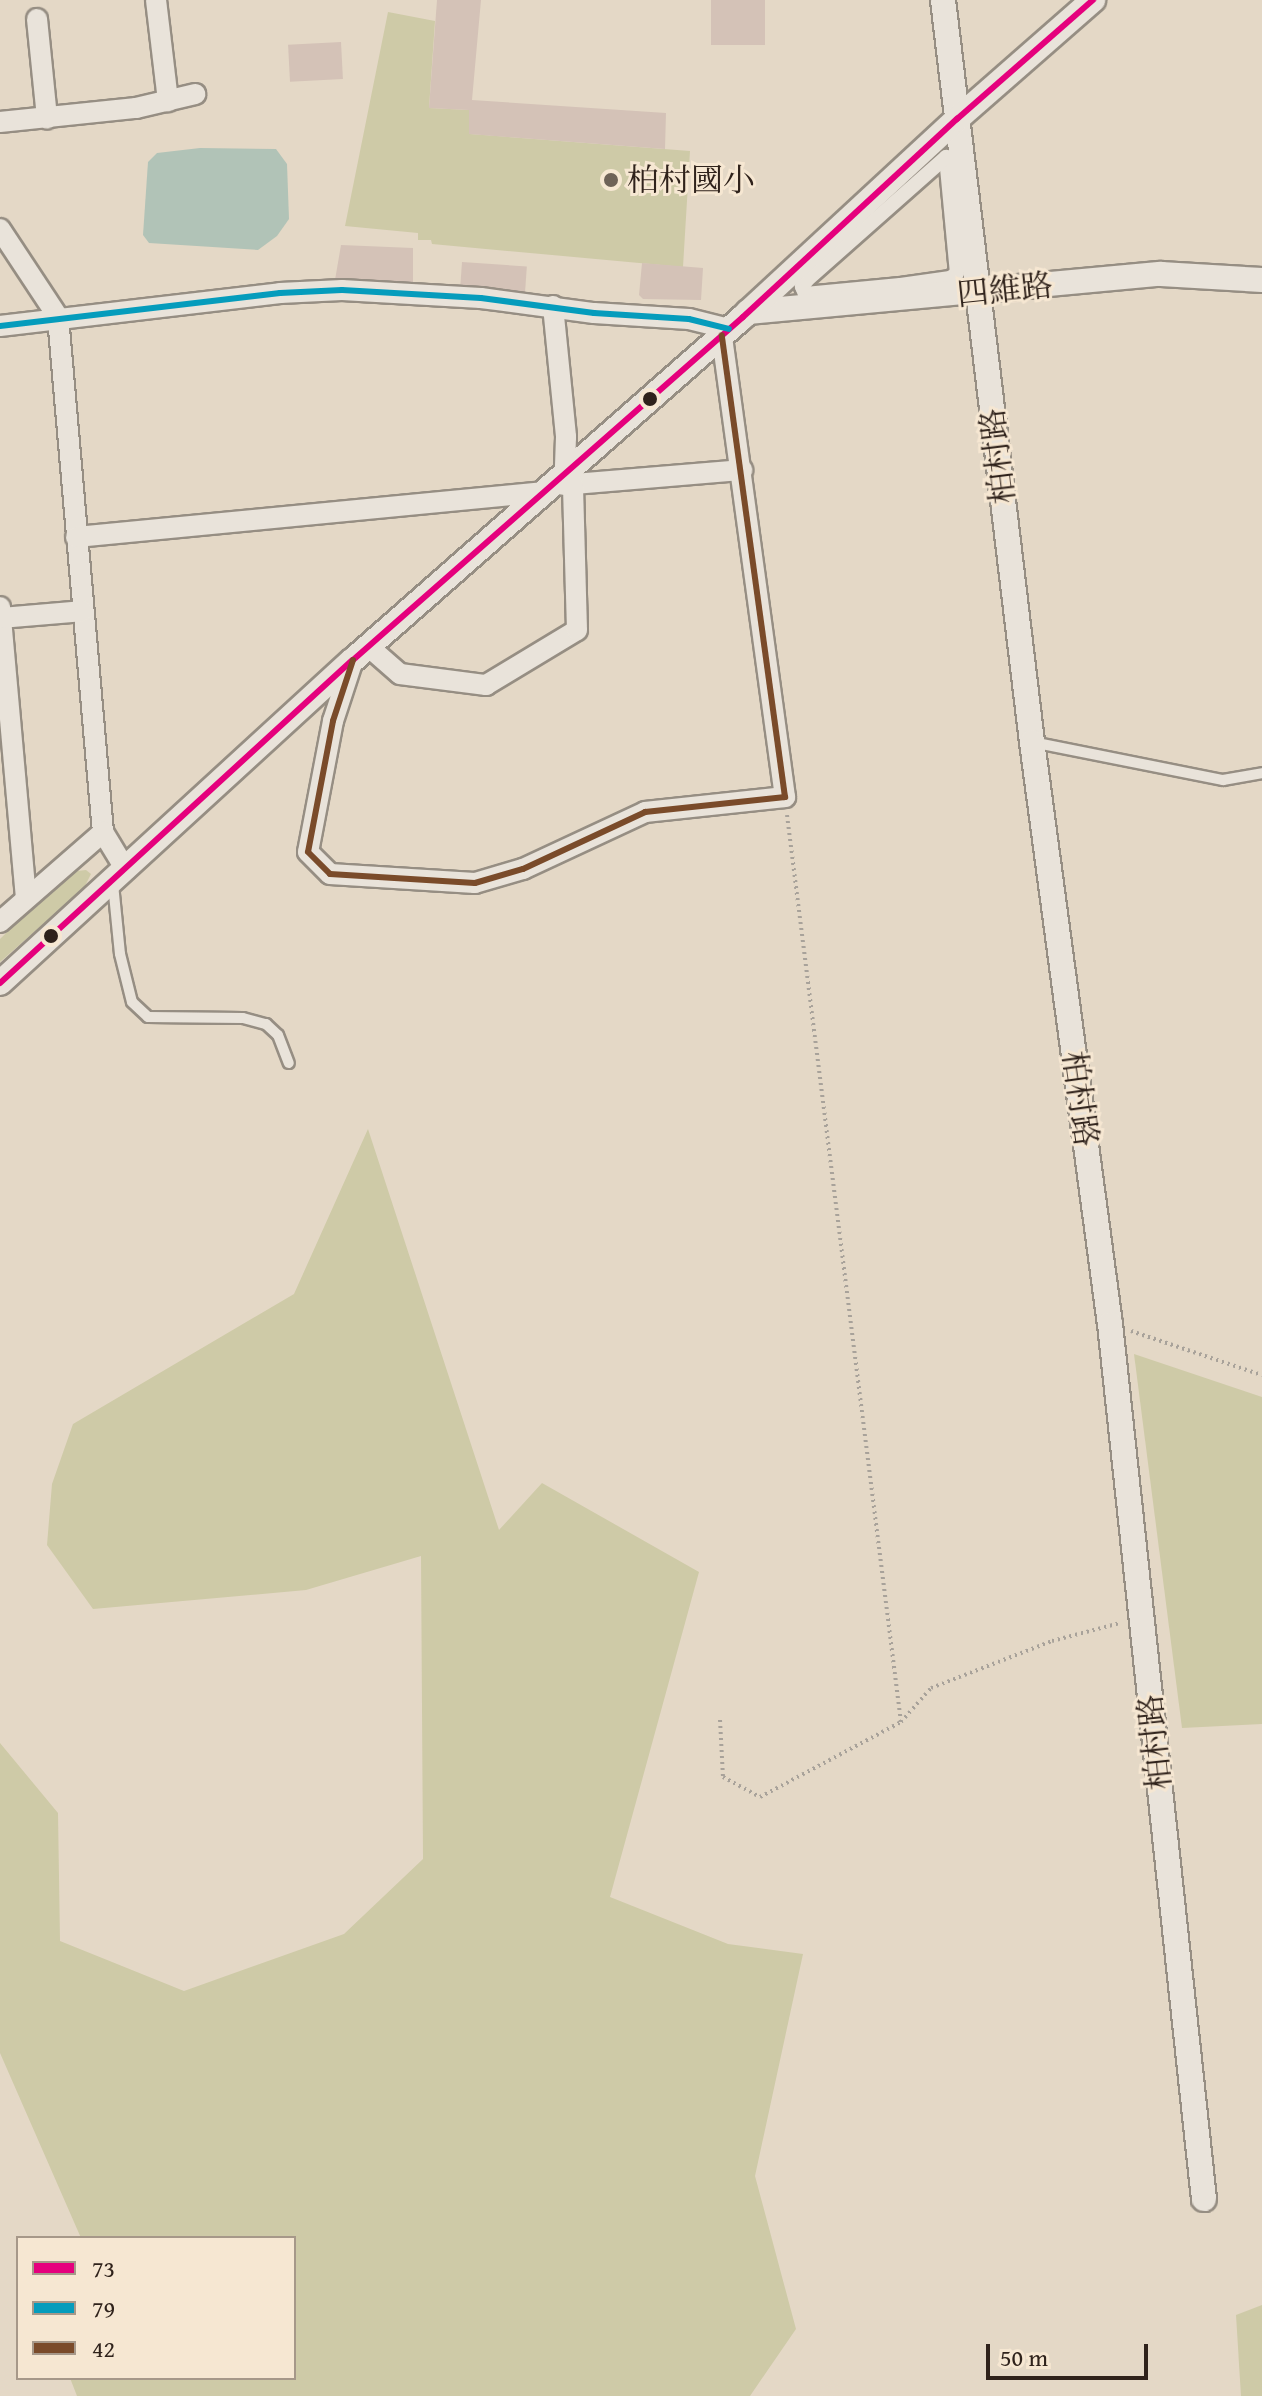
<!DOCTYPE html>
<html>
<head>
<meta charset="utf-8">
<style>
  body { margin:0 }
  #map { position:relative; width:1262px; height:2396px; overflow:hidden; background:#e4d8c6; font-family:"Gentium Book Plus","Noto Serif TC",serif }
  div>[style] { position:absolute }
  .green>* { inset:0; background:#cecaa7 }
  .water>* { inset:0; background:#b1c3b7 }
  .building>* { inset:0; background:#d4c2b7; transform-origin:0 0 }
  .path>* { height:4px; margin-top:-2px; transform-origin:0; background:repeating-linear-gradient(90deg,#a8a29a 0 2px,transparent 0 6px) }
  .roads { filter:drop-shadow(2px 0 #968e83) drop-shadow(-2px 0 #968e83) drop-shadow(0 2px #968e83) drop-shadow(0 -2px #968e83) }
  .service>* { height:10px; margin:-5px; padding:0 5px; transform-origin:5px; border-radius:5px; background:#e9e3da }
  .pedestrian>* { height:14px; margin:-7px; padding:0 7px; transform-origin:7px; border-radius:7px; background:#e9e3da }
  .minor>* { height:20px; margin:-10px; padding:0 10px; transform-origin:10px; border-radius:10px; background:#e9e3da }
  .tertiary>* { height:24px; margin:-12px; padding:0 12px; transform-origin:12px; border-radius:12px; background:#e9e3da }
  .bus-1>* { height:6px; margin:-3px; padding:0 3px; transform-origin:3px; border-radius:3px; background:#e5007d }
  .bus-2>* { height:6px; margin:-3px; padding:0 3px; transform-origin:3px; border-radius:3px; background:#059cbc }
  .bus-3>* { height:6px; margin:-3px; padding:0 3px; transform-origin:3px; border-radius:3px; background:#7a4b2a }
  .dots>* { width:22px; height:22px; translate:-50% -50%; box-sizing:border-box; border:4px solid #f6e7d2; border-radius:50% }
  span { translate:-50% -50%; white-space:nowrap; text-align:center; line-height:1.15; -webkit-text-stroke:6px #f6e7d2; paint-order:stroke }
  .poi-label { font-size:32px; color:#2f221b }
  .left { translate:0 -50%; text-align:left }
  .street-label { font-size:32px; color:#2f221b }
  .legend { position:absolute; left:16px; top:2236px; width:280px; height:144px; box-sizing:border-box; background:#f6e7d2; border:2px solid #a69889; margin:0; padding:10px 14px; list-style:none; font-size:24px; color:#2f221b }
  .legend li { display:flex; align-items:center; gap:16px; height:40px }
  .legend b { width:40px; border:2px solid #a69889 }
  .scale { position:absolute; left:986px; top:2344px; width:162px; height:36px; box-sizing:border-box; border:4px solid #2f221b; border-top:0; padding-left:10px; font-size:24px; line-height:28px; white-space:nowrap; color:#2f221b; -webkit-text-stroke:6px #f6e7d2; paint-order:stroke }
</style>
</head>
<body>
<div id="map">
  <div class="green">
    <i style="clip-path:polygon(388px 12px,435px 21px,429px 108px,469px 110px,470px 134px,690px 151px,683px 267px,432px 244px,431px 240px,418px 240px,418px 233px,345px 226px)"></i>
    <i style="clip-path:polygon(86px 870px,91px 874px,84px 888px,0 962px,0 939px,69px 872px)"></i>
    <i style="clip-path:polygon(368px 1129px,499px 1530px,542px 1483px,699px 1572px,610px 1897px,728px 1944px,803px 1954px,755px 2176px,796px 2329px,750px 2396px,77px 2396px,70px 2378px,294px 2378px,294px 2238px,81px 2238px,0 2053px,0 1743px,58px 1813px,60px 1941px,184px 1991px,344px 1934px,423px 1859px,421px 1556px,306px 1590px,93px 1609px,47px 1545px,52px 1484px,73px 1424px,294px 1294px)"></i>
    <i style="clip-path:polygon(1134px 1354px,1262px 1397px,1262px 1724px,1182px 1728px)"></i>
    <i style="clip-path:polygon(1262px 2305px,1262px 2396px,1241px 2396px,1236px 2315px)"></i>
  </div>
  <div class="water">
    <i style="clip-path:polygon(200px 148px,276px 149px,287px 164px,289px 219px,277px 236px,258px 250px,149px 243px,143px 235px,148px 162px,157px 153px)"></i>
  </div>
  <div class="building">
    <i style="clip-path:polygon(437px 0,481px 0,472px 100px,666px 113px,665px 149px,469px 134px,469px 110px,429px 108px)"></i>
    <i style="left:711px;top:0;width:54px;height:45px"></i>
    <i style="left:341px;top:42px;width:37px;height:53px;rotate:87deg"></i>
    <i style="clip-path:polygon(341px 245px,413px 248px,413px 287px,335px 280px)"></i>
    <i style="left:462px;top:262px;width:65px;height:28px;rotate:4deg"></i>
    <i style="clip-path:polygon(642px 263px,703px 268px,701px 300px,643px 299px,639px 295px)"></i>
  </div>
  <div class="path">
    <i style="left:787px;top:815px;width:914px;rotate:82.84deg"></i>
    <i style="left:1131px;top:1331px;width:138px;rotate:18.6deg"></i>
    <i style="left:720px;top:1720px;width:57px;rotate:87deg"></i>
    <i style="left:723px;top:1777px;width:42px;rotate:28.4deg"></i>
    <i style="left:760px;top:1797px;width:160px;rotate:-28deg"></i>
    <i style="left:901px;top:1722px;width:45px;rotate:-48.6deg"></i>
    <i style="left:931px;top:1688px;width:130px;rotate:-21.2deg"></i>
    <i style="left:1052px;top:1641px;width:70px;rotate:-14.8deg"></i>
  </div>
  <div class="roads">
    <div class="service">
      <i style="left:1032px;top:742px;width:195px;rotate:11.3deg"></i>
      <i style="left:1223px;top:780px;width:40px;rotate:-10deg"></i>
      <i style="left:113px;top:884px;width:70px;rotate:84.3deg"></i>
      <i style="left:120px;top:954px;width:49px;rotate:76deg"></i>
      <i style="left:132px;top:1002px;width:22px;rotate:43deg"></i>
      <i style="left:148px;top:1017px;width:95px;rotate:0.6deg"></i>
      <i style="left:243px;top:1018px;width:24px;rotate:15deg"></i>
      <i style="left:266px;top:1024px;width:16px;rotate:43deg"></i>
      <i style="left:278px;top:1035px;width:30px;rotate:69deg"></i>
    </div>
    <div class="pedestrian">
      <i style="left:946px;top:157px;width:117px;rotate:84.6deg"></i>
      <i style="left:957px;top:273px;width:9px;rotate:144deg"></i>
      <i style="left:950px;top:278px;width:50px;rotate:172deg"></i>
      <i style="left:900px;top:285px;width:95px;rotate:174.6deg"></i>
      <i style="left:805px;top:294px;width:8px;rotate:-113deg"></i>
      <i style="left:802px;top:287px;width:9px;rotate:-54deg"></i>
      <i style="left:807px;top:280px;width:186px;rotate:-41.5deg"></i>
    </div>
    <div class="minor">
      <i style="left:156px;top:0;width:102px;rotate:83.2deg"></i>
      <i style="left:37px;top:19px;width:100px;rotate:84.2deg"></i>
      <i style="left:0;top:122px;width:137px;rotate:-5.9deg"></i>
      <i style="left:136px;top:108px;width:61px;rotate:-13.3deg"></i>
      <i style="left:0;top:229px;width:105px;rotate:56.6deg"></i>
      <i style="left:58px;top:317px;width:517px;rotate:85.01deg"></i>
      <i style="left:103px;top:832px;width:44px;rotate:58.8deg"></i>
      <i style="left:553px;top:306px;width:132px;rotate:84.3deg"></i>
      <i style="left:566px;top:437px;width:37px;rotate:92deg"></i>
      <i style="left:0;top:326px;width:282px;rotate:-6.7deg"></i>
      <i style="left:280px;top:293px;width:62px;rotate:-2.8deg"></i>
      <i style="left:342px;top:290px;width:139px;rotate:3.3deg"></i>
      <i style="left:481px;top:298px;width:114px;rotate:7.6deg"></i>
      <i style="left:594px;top:313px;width:95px;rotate:3.6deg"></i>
      <i style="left:689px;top:319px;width:41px;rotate:14deg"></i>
      <i style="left:563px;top:485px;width:180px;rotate:-4.8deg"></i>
      <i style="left:76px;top:537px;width:469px;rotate:-5.5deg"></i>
      <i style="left:0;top:607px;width:292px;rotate:84.9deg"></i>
      <i style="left:0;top:618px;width:83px;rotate:-4.8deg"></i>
      <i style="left:369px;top:647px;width:41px;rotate:41.1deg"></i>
      <i style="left:400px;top:674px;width:87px;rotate:7.3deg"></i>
      <i style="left:486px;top:685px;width:106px;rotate:-31.1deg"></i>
      <i style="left:577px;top:630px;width:146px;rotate:-91.6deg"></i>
      <i style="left:353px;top:660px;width:64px;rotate:108.2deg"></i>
      <i style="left:333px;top:721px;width:133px;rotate:100.8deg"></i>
      <i style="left:308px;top:852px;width:31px;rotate:45deg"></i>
      <i style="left:330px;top:874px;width:145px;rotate:3.6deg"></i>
      <i style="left:475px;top:883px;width:50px;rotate:-16.3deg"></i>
      <i style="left:523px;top:869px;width:135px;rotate:-25deg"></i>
      <i style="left:645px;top:812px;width:141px;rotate:-6.1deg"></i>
      <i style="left:785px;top:797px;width:466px;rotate:-97.8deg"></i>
      <i style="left:0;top:922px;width:137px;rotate:-41.1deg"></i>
    </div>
    <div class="tertiary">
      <i style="left:943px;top:0;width:747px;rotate:83.16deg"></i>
      <i style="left:1032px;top:742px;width:587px;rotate:82.37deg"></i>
      <i style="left:1110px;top:1324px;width:880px;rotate:83.87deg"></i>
      <i style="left:748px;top:312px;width:415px;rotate:-5.3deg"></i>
      <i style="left:1161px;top:274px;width:101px;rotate:3.4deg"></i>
      <i style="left:0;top:983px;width:478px;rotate:-42.5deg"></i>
      <i style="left:353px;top:660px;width:519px;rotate:-41.33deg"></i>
      <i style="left:743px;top:317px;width:292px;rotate:-42.8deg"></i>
      <i style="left:957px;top:119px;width:181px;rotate:-41.2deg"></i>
    </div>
  </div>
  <div class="bus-1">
    <i style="left:0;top:983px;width:478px;rotate:-42.5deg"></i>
    <i style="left:353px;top:660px;width:519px;rotate:-41.33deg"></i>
    <i style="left:743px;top:317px;width:292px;rotate:-42.8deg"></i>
    <i style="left:957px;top:119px;width:181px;rotate:-41.2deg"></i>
  </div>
  <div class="bus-2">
    <i style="left:0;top:326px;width:282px;rotate:-6.7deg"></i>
    <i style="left:280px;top:293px;width:62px;rotate:-2.8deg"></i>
    <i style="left:342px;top:290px;width:139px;rotate:3.3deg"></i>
    <i style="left:481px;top:298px;width:114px;rotate:7.6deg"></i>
    <i style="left:594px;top:313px;width:95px;rotate:3.6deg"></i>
    <i style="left:689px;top:319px;width:41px;rotate:14deg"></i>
  </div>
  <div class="bus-3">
    <i style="left:353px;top:660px;width:64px;rotate:108.2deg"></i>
    <i style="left:333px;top:721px;width:133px;rotate:100.8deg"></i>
    <i style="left:308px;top:852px;width:31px;rotate:45deg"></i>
    <i style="left:330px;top:874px;width:145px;rotate:3.6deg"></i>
    <i style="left:475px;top:883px;width:50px;rotate:-16.3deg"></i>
    <i style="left:523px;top:869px;width:135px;rotate:-25deg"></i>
    <i style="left:645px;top:812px;width:141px;rotate:-6.1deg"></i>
    <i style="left:785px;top:797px;width:466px;rotate:-97.8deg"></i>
  </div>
  <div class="dots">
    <i style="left:611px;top:180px;background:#6e6257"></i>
    <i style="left:650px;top:399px;background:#2f221b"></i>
    <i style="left:51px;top:936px;background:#2f221b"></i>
  </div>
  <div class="poi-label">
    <span class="left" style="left:627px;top:180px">柏村國小</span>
  </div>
  <div class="street-label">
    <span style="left:1005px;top:290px;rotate:-6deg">四維路</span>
    <span style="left:998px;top:456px;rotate:-97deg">柏村路</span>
    <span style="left:1080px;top:1099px;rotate:82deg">柏村路</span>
    <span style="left:1155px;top:1742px;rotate:-96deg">柏村路</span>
  </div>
  <ul class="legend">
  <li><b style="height:10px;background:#e5007d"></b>73</li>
  <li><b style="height:10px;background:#059cbc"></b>79</li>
  <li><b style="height:10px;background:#7a4b2a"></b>42</li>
  </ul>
  <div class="scale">50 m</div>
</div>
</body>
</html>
